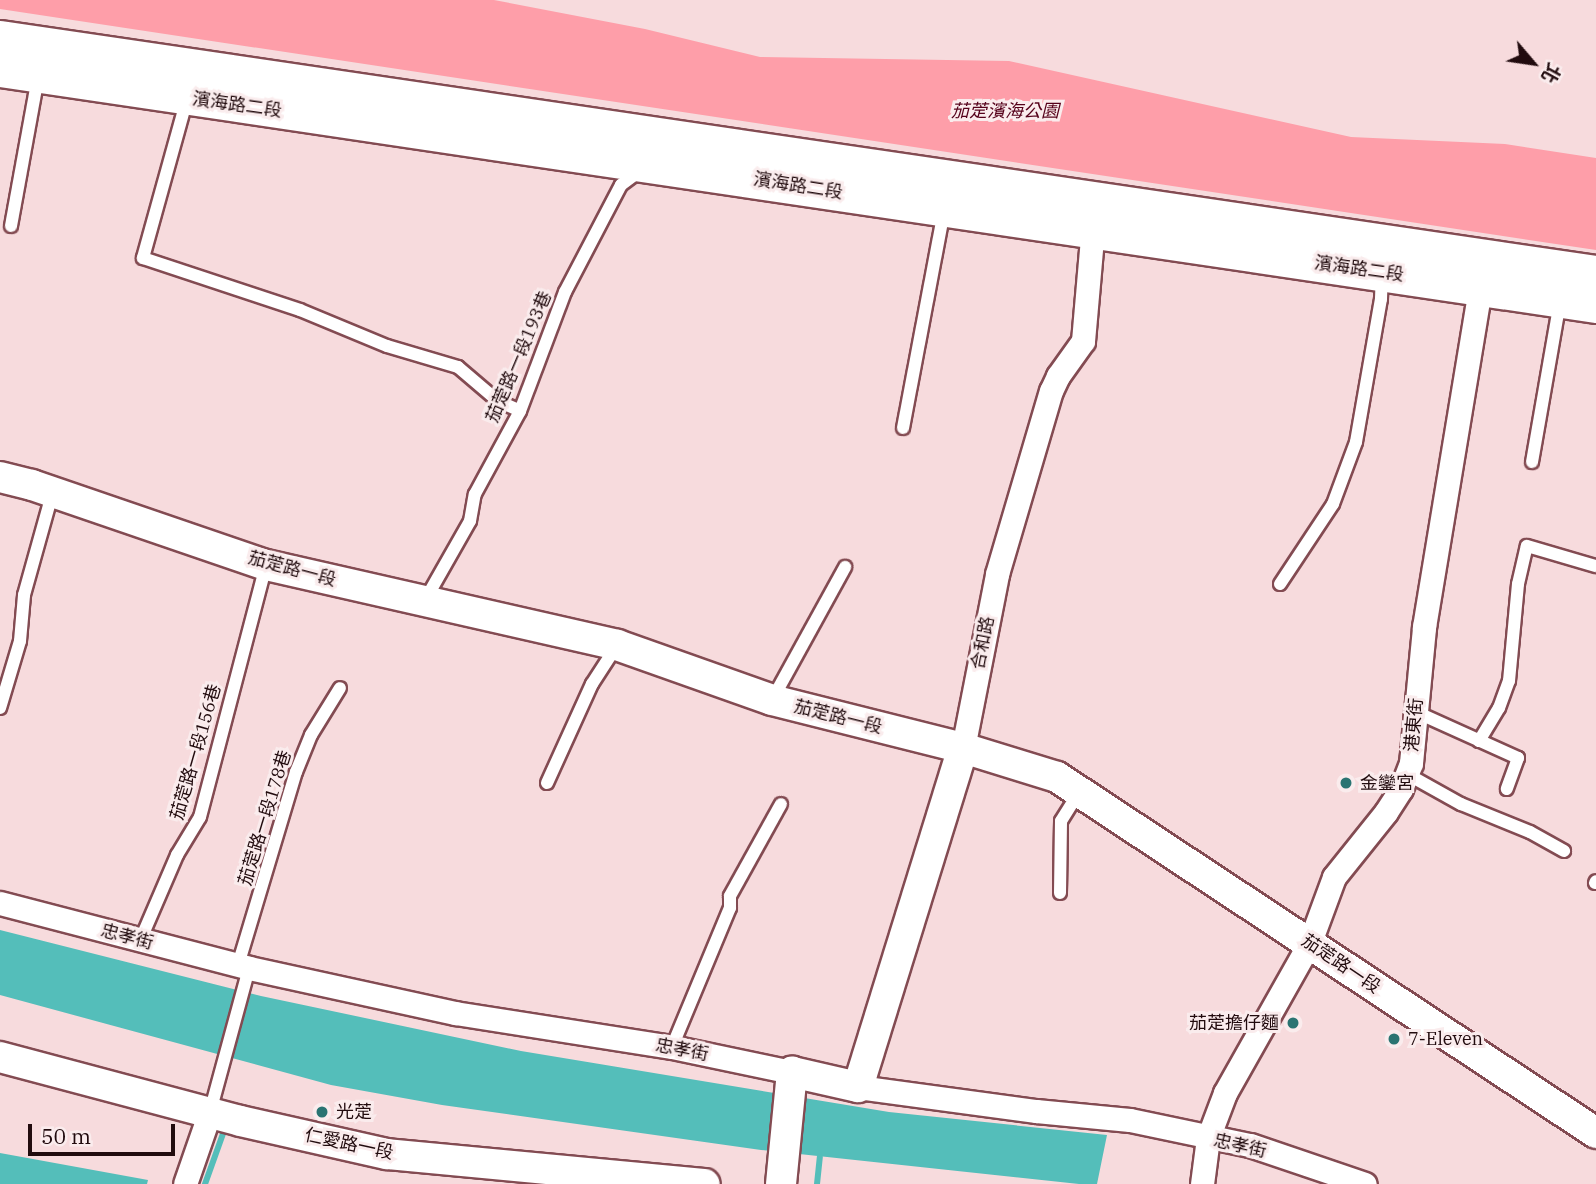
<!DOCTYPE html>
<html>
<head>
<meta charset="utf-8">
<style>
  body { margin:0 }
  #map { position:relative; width:1596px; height:1184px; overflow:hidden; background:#f7dbdd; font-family:"IBM Plex Serif","Noto Sans TC",serif }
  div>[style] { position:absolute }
  .green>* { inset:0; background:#fe9ea9 }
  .water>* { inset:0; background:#54beba }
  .stream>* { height:6px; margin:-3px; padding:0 3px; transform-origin:3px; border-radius:3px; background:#54beba }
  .roads { filter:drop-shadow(2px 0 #834b52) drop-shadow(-2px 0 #834b52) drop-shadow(0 2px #834b52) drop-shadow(0 -2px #834b52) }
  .service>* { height:12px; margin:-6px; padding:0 6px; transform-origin:6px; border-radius:6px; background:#fff }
  .minor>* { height:23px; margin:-11.5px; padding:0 11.5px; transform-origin:11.5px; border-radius:11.5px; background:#fff }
  .tertiary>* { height:30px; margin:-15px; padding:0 15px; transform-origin:15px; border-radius:15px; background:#fff }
  .primary>* { height:37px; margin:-18.5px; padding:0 18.5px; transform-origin:18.5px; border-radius:18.5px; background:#fff }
  .dots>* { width:19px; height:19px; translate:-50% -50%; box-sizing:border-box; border:4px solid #faeced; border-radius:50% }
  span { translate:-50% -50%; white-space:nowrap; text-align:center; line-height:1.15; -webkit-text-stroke:6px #faeced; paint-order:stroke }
  .street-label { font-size:18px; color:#210b0e }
  .park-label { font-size:18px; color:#55001a; font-style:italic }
  .poi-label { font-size:18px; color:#210b0e }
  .left { translate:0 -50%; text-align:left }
  .right { translate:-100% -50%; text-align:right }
  .north { position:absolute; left:1498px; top:28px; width:70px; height:70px; -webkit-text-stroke:5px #faeced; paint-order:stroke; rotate:119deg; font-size:19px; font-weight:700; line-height:28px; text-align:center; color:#210b0e }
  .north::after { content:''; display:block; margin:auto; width:24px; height:32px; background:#210b0e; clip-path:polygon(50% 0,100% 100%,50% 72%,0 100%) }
  .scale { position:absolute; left:28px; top:1124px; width:147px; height:32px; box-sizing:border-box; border:4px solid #210b0e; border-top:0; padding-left:9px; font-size:21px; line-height:24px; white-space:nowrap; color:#210b0e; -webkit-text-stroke:5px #faeced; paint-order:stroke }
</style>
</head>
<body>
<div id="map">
  <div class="green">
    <i style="clip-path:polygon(0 0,494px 0,645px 29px,760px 57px,1009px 61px,1351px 137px,1505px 144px,1596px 158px,1596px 250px,0 9px)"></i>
  </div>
  <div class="water">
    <i style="clip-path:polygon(0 930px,261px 996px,521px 1051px,889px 1112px,1107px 1135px,1097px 1184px,1079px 1184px,761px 1150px,442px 1105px,331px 1085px,0 995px)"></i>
    <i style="clip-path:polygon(0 1153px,148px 1180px,147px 1184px,0 1184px)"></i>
  </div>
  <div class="stream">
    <i style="left:205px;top:1184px;width:56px;rotate:-70.3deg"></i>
    <i style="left:817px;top:1184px;width:27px;rotate:-84deg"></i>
  </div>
  <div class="roads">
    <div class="service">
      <i style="left:187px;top:99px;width:165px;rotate:105.5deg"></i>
      <i style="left:143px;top:258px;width:165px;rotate:18.3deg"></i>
      <i style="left:300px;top:310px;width:94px;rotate:22.5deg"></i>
      <i style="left:387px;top:346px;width:74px;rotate:16.5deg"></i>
      <i style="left:458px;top:367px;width:52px;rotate:40.4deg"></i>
      <i style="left:498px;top:401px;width:24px;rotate:24deg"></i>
      <i style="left:11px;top:226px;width:151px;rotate:-79.7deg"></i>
      <i style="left:903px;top:428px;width:220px;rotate:-79.3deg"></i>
      <i style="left:1532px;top:462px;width:163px;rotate:-80.1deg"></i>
      <i style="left:1280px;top:584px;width:96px;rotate:-56.5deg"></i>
      <i style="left:1333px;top:504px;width:66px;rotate:-69.6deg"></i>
      <i style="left:1356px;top:442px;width:145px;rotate:-80.1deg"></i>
      <i style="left:1381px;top:299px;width:23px;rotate:-88deg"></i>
      <i style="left:424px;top:602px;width:93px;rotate:-60.4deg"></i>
      <i style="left:470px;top:521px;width:27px;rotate:-80deg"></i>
      <i style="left:475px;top:494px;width:94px;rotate:-61.5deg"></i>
      <i style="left:520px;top:411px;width:127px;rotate:-69.3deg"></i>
      <i style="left:565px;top:292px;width:121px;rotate:-62.4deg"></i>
      <i style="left:621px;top:185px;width:26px;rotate:-37deg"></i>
      <i style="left:772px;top:700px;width:152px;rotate:-61.2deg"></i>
      <i style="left:0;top:708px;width:70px;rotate:-73.4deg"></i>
      <i style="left:20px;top:641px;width:46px;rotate:-85deg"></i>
      <i style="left:24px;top:595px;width:108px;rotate:-74.4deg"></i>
      <i style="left:1416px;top:712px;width:112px;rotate:24.3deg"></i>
      <i style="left:1518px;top:758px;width:33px;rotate:110deg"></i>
      <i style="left:1479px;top:741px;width:39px;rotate:-59deg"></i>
      <i style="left:1499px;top:708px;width:29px;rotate:-70deg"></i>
      <i style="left:1509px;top:681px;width:97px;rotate:-84.7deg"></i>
      <i style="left:1518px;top:584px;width:39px;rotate:-77deg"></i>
      <i style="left:1527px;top:546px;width:72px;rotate:16.2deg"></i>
      <i style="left:1407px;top:774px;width:62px;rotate:29.1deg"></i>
      <i style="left:1461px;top:804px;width:74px;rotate:22.1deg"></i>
      <i style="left:1530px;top:832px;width:39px;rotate:29deg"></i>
      <i style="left:547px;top:783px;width:109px;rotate:-65.6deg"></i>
      <i style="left:592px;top:684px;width:44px;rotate:-57deg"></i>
      <i style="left:1595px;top:883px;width:2px;rotate:-63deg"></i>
      <i style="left:1060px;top:893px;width:72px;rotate:-89.2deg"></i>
      <i style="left:1061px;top:821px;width:22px;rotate:-58deg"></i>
      <i style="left:1073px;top:802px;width:13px;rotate:-9deg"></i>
      <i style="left:140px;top:941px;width:94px;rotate:-66.7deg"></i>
      <i style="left:177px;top:855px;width:44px;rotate:-58.8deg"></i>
      <i style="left:200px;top:817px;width:260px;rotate:-75.3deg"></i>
      <i style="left:238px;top:965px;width:202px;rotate:-73.3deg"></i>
      <i style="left:296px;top:772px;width:40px;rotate:-68deg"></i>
      <i style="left:311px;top:735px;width:55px;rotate:-58.3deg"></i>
      <i style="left:672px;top:1047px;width:151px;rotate:-67.4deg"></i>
      <i style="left:730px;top:908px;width:12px;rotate:-90deg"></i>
      <i style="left:730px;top:896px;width:105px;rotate:-61deg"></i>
      <i style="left:210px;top:1112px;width:149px;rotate:-74.8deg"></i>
    </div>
    <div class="minor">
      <i style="left:963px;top:748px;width:177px;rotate:-78.9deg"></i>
      <i style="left:997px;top:574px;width:191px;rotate:-73.6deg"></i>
      <i style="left:1051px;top:391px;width:17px;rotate:-65deg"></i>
      <i style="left:1058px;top:376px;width:43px;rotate:-54.5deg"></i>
      <i style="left:1083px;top:341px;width:125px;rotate:-85deg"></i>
      <i style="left:0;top:903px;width:257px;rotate:14.6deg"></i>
      <i style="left:249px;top:968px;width:211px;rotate:12.3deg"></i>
      <i style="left:455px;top:1013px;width:220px;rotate:8.9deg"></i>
      <i style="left:672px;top:1047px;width:123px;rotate:11.8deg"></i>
      <i style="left:858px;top:1087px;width:180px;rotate:7.7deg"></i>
      <i style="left:1036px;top:1111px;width:94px;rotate:5.5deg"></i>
      <i style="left:1130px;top:1120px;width:123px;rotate:11.8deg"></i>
      <i style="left:1250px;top:1145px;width:121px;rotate:18.7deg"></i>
      <i style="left:185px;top:1184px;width:76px;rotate:-70.9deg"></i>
      <i style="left:1202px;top:1184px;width:46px;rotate:-82.6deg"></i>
      <i style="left:1208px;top:1138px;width:48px;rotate:-69.3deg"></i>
      <i style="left:1225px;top:1093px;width:173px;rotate:-60.6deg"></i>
      <i style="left:1310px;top:942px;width:69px;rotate:-69.7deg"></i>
      <i style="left:1334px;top:877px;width:83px;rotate:-51.3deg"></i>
      <i style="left:1386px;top:812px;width:27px;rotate:-57deg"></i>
      <i style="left:1401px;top:789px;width:28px;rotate:-69deg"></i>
      <i style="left:1411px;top:763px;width:137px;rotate:-84.5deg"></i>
      <i style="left:1424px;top:627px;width:357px;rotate:-80.6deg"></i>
    </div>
    <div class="tertiary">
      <i style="left:0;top:477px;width:33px;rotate:14deg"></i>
      <i style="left:32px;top:485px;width:247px;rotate:18.9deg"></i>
      <i style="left:266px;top:565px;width:360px;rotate:12.8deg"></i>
      <i style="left:617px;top:645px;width:164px;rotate:19.5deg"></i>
      <i style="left:772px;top:700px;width:197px;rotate:14.1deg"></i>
      <i style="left:963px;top:748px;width:98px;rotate:17.1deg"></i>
      <i style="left:1057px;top:777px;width:646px;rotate:33.44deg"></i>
      <i style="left:0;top:1057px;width:248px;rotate:14.9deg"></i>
      <i style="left:240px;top:1121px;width:151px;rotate:12.7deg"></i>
      <i style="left:387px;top:1154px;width:319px;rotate:5.4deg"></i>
      <i style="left:781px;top:1184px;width:113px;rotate:-84.4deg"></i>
      <i style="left:792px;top:1072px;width:68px;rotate:12.8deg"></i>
      <i style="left:858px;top:1087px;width:355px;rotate:-72.8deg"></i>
    </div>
    <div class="primary">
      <i style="left:0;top:39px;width:1613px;rotate:8.38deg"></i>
      <i style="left:0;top:68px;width:1613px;rotate:8.41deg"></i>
    </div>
  </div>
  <div class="dots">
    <i style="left:1346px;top:783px;background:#2a7472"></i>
    <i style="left:1293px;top:1023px;background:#2a7472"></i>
    <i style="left:1394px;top:1039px;background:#2a7472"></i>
    <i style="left:322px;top:1112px;background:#2a7472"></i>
  </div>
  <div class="street-label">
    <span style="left:237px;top:105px;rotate:8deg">濱海路二段</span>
    <span style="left:798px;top:186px;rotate:9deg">濱海路二段</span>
    <span style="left:1359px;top:269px;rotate:8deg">濱海路二段</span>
    <span style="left:519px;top:357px;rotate:-67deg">茄萣路一段193巷</span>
    <span style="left:292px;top:569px;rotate:15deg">茄萣路一段</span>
    <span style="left:983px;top:643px;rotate:-79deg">合和路</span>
    <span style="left:838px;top:717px;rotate:14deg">茄萣路一段</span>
    <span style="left:1414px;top:725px;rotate:-85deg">港東街</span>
    <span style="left:196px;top:752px;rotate:-74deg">茄萣路一段156巷</span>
    <span style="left:265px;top:818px;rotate:-73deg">茄萣路一段178巷</span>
    <span style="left:127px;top:937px;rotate:15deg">忠孝街</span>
    <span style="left:1341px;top:964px;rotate:34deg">茄萣路一段</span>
    <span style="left:682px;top:1050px;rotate:11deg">忠孝街</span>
    <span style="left:349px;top:1144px;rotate:12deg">仁愛路一段</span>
    <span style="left:1240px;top:1146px;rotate:13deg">忠孝街</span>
  </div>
  <div class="park-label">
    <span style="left:1005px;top:111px">茄萣濱海公園</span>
  </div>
  <div class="poi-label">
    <span class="left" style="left:1360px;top:783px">金鑾宮</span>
    <span class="right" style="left:1279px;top:1023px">茄萣擔仔麵</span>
    <span class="left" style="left:1408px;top:1039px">7-Eleven</span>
    <span class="left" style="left:336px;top:1112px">光萣</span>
  </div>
  <div class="north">北</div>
  <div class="scale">50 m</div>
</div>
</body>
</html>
